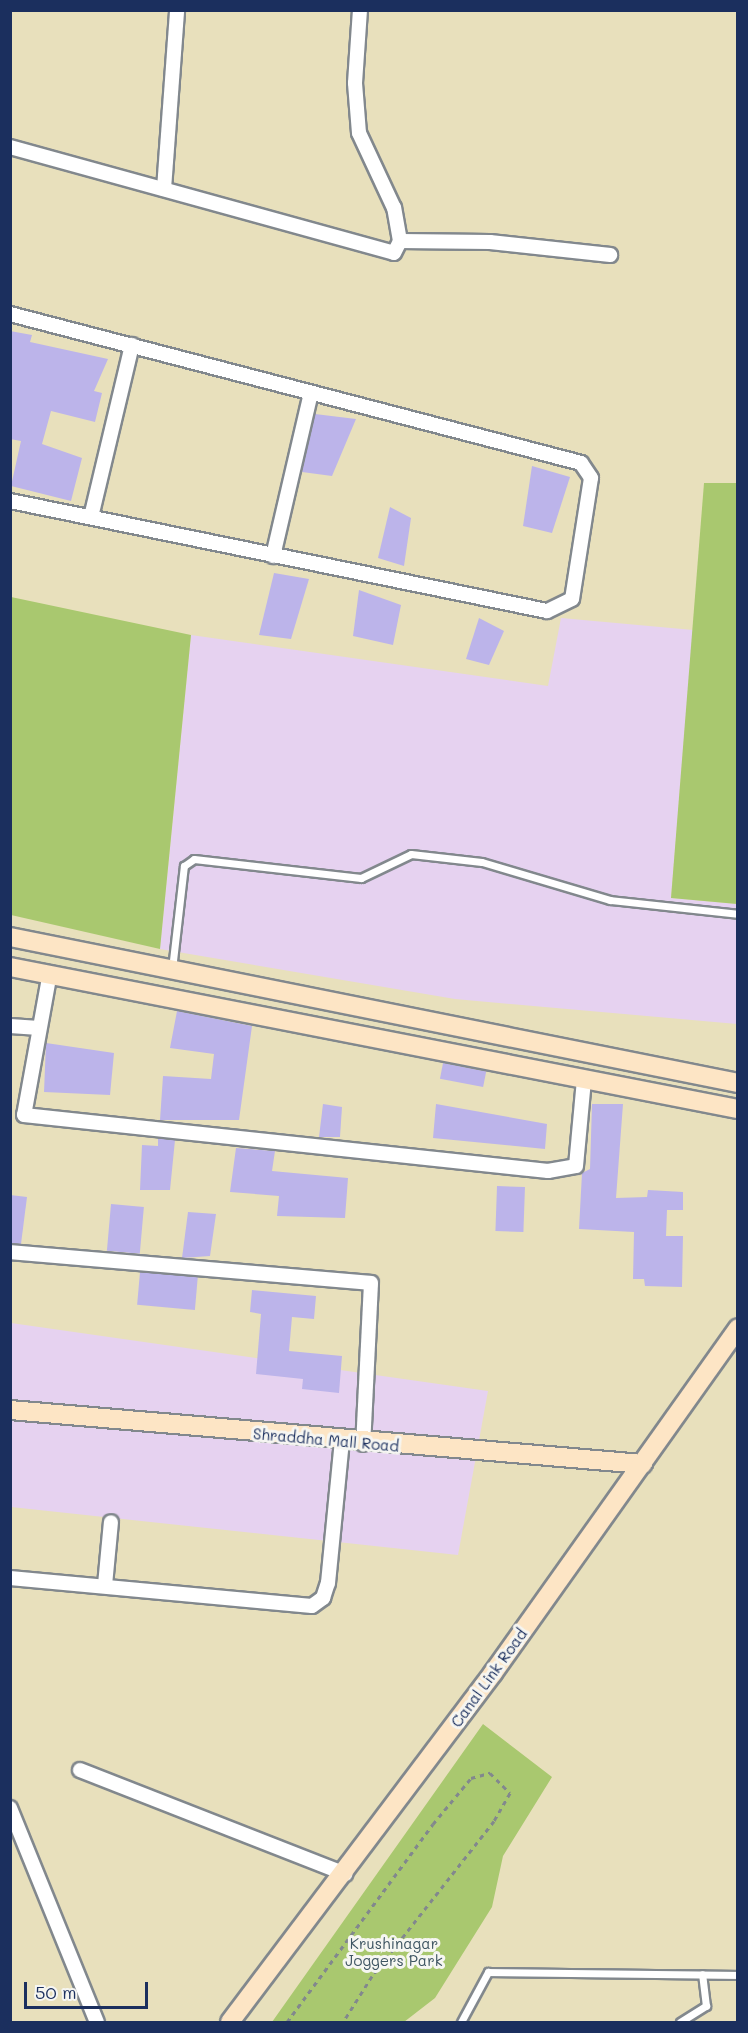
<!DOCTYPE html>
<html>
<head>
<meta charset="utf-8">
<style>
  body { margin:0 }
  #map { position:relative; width:748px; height:2033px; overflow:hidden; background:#e8e0bc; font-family:Mali,sans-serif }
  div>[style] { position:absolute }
  .built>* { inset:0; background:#e6d2f0 }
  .green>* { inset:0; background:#a9c86f }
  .building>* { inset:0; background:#bcb4ea; transform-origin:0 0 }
  .path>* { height:3px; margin-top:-1.5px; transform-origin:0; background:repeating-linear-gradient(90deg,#82888d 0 4.5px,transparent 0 9px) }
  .roads { filter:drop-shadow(2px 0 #82888d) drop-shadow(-2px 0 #82888d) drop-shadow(0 2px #82888d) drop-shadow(0 -2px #82888d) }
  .lane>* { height:7px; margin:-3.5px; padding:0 3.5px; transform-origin:3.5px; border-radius:3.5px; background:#fff }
  .street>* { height:14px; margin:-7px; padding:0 7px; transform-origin:7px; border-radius:7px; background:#fff }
  .secondary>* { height:18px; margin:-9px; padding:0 9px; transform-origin:9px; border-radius:9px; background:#fde5c5 }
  span { translate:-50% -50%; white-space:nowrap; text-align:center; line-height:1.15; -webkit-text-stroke:6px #f6f6f2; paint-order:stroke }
  .street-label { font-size:15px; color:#1b2f5e }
  .park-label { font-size:15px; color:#3e5562 }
  .frame { position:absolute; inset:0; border:12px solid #1b2f5e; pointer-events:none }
  .scale { position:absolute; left:24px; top:1982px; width:124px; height:27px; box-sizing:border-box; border:3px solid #1b2f5e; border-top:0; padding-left:8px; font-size:18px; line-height:21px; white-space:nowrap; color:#1b2f5e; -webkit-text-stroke:4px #f6f6f2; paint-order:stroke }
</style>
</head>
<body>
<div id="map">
  <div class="built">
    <i style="clip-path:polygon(561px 618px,693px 630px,671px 898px,737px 904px,737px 1024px,455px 999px,160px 949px,191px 635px,548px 686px)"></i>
    <i style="clip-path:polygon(11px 1323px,488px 1391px,458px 1555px,11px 1507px)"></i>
  </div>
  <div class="green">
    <i style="clip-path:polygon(704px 483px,737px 483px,737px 904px,671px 898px)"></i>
    <i style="clip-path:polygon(11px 597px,191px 635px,160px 949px,11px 915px)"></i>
    <i style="clip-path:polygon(483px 1724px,552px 1777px,503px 1856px,492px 1907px,435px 1998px,404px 2022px,272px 2022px)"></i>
  </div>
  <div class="building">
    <i style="clip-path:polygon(10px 331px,32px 335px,30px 342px,108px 359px,94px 391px,102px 393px,95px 422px,51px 411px,42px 444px,82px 458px,71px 501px,11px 486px,21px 441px,10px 439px)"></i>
    <i style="clip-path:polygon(315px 414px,356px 419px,332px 476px,302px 472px)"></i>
    <i style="clip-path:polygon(532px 466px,570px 477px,552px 533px,523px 526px)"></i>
    <i style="clip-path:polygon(390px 507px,411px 518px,404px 566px,378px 558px)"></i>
    <i style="clip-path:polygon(274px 573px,309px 579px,291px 639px,259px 635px)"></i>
    <i style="clip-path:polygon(359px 590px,401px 605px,393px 645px,353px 636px)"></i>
    <i style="clip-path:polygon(479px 618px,504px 631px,489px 665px,466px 659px)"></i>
    <i style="clip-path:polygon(177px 1011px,252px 1026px,239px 1120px,160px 1120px,163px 1076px,211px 1079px,214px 1054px,170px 1048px)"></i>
    <i style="clip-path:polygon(46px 1043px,114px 1053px,110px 1095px,44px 1092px)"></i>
    <i style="left:443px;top:1063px;width:44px;height:16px;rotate:11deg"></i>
    <i style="clip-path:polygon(323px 1104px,342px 1107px,340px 1137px,319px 1137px)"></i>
    <i style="clip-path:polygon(436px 1104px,547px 1124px,545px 1149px,433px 1138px)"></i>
    <i style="clip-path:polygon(592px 1104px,623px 1104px,616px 1198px,647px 1197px,648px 1190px,683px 1192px,683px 1210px,667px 1210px,666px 1236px,683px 1236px,682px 1287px,645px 1286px,644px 1279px,633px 1279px,634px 1232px,579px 1229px,582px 1173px,590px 1169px)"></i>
    <i style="clip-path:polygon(158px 1138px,175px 1140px,170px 1190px,140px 1190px,142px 1145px,158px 1146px)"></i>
    <i style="clip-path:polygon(236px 1148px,275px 1151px,272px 1171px,348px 1178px,345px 1218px,277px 1216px,279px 1196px,230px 1192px)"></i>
    <i style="left:497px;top:1186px;width:28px;height:45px;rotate:2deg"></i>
    <i style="clip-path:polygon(10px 1195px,27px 1197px,21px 1244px,10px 1243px)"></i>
    <i style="left:111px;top:1204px;width:33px;height:47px;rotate:5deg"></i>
    <i style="clip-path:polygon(188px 1212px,216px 1214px,210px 1256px,182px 1258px)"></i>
    <i style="left:140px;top:1272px;width:58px;height:33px;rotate:5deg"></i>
    <i style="clip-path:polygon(252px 1290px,316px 1296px,314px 1319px,292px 1317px,289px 1351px,342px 1356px,339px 1393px,302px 1389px,303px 1379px,256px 1374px,261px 1314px,250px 1312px)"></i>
  </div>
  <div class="path">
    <i style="left:287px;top:2022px;width:246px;rotate:-53.6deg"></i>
    <i style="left:433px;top:1824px;width:60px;rotate:-50.4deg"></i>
    <i style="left:471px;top:1778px;width:20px;rotate:-15deg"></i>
    <i style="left:490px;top:1773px;width:28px;rotate:45deg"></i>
    <i style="left:510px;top:1793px;width:32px;rotate:120deg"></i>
    <i style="left:494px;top:1821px;width:197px;rotate:128.2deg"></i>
    <i style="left:372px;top:1976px;width:54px;rotate:122.2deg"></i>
  </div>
  <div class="roads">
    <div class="lane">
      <i style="left:172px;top:969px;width:104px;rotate:-83.4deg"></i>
      <i style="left:184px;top:866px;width:12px;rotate:-35deg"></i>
      <i style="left:194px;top:859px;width:168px;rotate:6.5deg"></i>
      <i style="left:361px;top:878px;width:55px;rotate:-25.6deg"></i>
      <i style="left:411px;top:854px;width:71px;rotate:6.4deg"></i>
      <i style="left:482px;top:862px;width:134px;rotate:16.5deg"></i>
      <i style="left:610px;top:900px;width:129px;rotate:6.2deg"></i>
      <i style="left:461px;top:2022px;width:57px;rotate:-61.6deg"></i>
      <i style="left:488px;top:1972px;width:250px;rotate:0.7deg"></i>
      <i style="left:680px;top:2022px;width:31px;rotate:-32deg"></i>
      <i style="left:706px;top:2006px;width:32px;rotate:-97deg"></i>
    </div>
    <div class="street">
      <i style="left:10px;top:147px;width:398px;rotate:15.4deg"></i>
      <i style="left:394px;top:253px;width:13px;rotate:-63deg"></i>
      <i style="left:400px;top:241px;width:34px;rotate:-100deg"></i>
      <i style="left:394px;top:208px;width:83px;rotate:-115deg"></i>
      <i style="left:359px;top:133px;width:50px;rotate:-94.6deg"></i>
      <i style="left:355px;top:83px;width:73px;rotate:-86.1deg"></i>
      <i style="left:164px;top:189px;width:179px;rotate:-85.8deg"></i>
      <i style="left:400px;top:241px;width:90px;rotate:0.6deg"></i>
      <i style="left:490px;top:242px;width:121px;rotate:6.2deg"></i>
      <i style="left:10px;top:314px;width:590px;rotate:14.62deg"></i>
      <i style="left:581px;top:463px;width:18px;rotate:56deg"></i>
      <i style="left:591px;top:478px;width:122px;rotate:98.9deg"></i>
      <i style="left:572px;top:599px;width:28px;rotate:154deg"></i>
      <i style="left:547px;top:611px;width:548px;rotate:-168.42deg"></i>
      <i style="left:91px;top:517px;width:177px;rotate:-76.6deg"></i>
      <i style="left:273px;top:556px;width:167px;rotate:-76.9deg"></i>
      <i style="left:49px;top:978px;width:139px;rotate:100.3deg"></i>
      <i style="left:24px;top:1115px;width:527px;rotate:6.1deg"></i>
      <i style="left:548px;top:1171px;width:28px;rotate:-10deg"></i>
      <i style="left:576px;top:1166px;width:87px;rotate:-84.7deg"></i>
      <i style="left:10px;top:1026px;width:29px;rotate:4deg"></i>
      <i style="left:10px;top:1252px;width:362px;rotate:4.9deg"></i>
      <i style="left:371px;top:1283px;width:161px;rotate:92.8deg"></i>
      <i style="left:10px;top:1578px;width:303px;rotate:5.3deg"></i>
      <i style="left:312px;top:1606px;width:14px;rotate:-36deg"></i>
      <i style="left:323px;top:1598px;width:16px;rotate:-72deg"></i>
      <i style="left:328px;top:1583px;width:143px;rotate:-84.4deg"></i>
      <i style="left:105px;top:1585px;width:63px;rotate:-84.6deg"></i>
      <i style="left:80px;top:1770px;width:285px;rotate:21.4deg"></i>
      <i style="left:10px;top:1808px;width:231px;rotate:67.9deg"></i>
    </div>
    <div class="secondary">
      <i style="left:10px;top:937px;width:742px;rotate:11.34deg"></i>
      <i style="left:10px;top:967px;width:742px;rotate:11.04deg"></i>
      <i style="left:10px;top:1410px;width:635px;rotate:4.88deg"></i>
      <i style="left:230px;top:2022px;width:437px;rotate:-53deg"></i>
      <i style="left:493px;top:1673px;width:423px;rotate:-54.6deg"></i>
    </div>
  </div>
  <div class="street-label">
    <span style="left:326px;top:1440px;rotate:5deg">Shraddha Mall Road</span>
    <span style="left:489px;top:1678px;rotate:-54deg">Canal Link Road</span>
  </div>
  <div class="park-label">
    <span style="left:394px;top:1952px">Krushinagar<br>Joggers Park</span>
  </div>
  <div class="frame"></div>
  <div class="scale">50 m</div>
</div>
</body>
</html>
